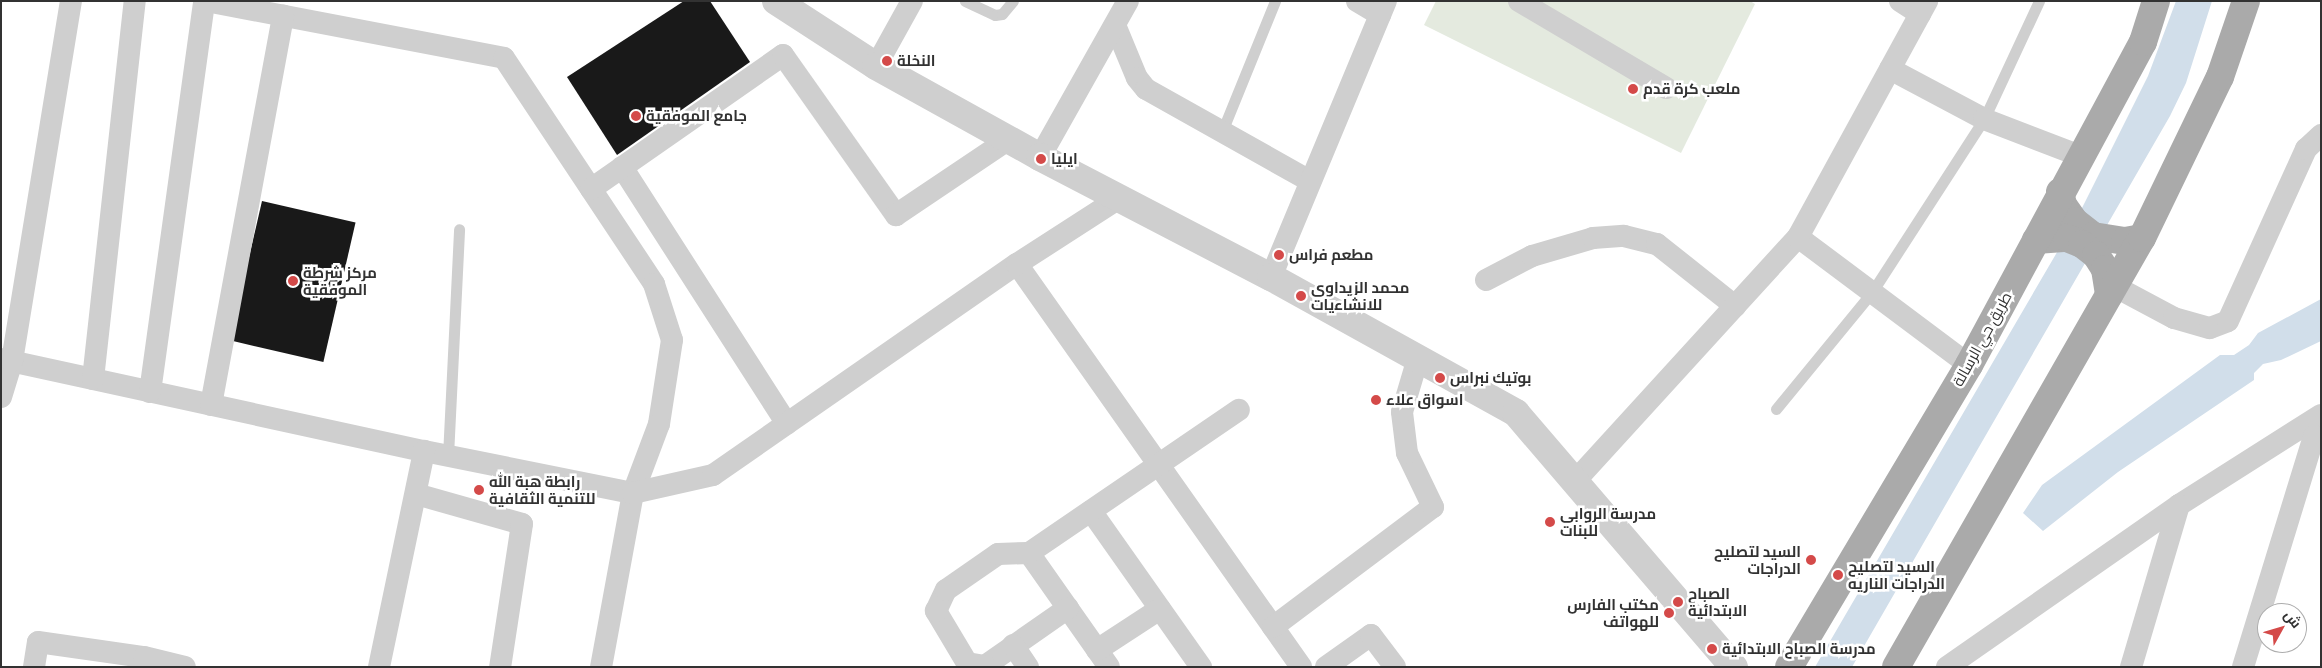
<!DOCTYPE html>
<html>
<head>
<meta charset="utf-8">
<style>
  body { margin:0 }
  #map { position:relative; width:2322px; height:668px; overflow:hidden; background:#fff; font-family:"Exo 2",Cairo,sans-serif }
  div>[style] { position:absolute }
  .green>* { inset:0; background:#e4eadf }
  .water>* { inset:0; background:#d1deea }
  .building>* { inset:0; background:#191919; transform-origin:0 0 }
  .service>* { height:11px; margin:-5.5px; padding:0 5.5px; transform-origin:5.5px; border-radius:5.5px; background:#cfcfcf }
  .minor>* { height:22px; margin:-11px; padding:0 11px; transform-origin:11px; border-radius:11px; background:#cfcfcf }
  .tertiary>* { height:28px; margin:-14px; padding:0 14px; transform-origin:14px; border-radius:14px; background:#cfcfcf }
  .primary>* { height:28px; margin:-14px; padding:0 14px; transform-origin:14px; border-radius:14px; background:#aaa }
  .dots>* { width:14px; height:14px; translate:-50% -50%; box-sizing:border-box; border:2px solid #fff; border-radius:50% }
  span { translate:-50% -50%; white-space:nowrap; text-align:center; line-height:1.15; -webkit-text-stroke:5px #fff; paint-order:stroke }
  .poi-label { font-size:15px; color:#323232; font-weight:700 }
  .left { translate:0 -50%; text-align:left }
  .right { translate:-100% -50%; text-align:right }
  .street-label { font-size:15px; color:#323232 }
  .frame { position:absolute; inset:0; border:2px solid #323232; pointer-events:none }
  .north { position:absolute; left:2257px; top:603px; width:50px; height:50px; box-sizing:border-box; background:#fff; border:1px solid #adadad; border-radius:50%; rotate:51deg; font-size:14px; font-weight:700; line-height:20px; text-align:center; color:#323232 }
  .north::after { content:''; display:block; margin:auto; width:18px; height:22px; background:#d44a49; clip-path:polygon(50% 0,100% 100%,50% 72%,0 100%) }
</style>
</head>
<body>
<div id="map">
  <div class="green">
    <i style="clip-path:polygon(1436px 1px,1750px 1px,1755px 4px,1681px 153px,1424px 25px)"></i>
  </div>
  <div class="water">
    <i style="clip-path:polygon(2176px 1px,2212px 1px,2186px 83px,2170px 116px,1852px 667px,1815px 667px,2077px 218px,2148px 76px)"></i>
    <i style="clip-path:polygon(2321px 299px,2321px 341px,2281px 360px,2263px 364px,2254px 373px,2254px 380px,2118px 472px,2043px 531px,2023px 513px,2042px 485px,2220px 355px,2234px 355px,2249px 345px,2258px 333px)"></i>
  </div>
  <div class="building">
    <i style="clip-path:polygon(684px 1px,710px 1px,750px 62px,617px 155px,567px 77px)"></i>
    <i style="left:262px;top:201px;width:96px;height:143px;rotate:13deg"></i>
  </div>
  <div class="service">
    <i style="left:965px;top:1px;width:33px;rotate:25deg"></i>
    <i style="left:995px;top:15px;width:7px;rotate:-8deg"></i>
    <i style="left:1002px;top:14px;width:17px;rotate:-50deg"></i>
    <i style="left:1221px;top:134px;width:144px;rotate:-67.9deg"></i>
    <i style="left:1776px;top:409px;width:151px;rotate:-50.6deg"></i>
    <i style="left:1872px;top:292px;width:206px;rotate:-57.1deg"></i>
    <i style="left:1984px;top:119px;width:130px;rotate:-65deg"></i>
    <i style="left:448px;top:456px;width:227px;rotate:-87.2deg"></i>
  </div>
  <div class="minor">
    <i style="left:206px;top:1px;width:303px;rotate:10.8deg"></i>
    <i style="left:504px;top:58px;width:271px;rotate:56.4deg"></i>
    <i style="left:654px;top:284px;width:59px;rotate:72.2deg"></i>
    <i style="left:672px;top:340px;width:85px;rotate:98.8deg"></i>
    <i style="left:659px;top:424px;width:74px;rotate:110.6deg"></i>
    <i style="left:633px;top:493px;width:177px;rotate:100.4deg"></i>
    <i style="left:1357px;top:1px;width:27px;rotate:31deg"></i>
    <i style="left:1519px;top:1px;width:171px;rotate:30.6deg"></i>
    <i style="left:1900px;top:1px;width:24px;rotate:33deg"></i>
    <i style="left:1115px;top:25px;width:57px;rotate:67.5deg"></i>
    <i style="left:1137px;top:78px;width:14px;rotate:51deg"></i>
    <i style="left:1146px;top:89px;width:188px;rotate:29.3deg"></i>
    <i style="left:876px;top:66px;width:74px;rotate:-61deg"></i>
    <i style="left:1890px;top:69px;width:106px;rotate:28deg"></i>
    <i style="left:1984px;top:119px;width:106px;rotate:21deg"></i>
    <i style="left:1040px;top:157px;width:179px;rotate:-60.6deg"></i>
    <i style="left:622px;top:167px;width:305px;rotate:57.3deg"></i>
    <i style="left:591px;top:189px;width:234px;rotate:-34.9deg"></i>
    <i style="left:783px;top:55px;width:196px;rotate:54.8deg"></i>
    <i style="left:896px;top:215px;width:136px;rotate:-33.9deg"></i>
    <i style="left:1798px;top:237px;width:214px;rotate:36.8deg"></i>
    <i style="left:1017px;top:264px;width:493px;rotate:54.8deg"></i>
    <i style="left:1271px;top:277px;width:299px;rotate:-67.4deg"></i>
    <i style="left:1486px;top:280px;width:52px;rotate:-27.6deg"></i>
    <i style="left:1532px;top:256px;width:64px;rotate:-16.4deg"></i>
    <i style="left:1593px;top:238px;width:31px;rotate:-4deg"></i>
    <i style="left:1624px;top:236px;width:34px;rotate:14deg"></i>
    <i style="left:1657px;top:244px;width:100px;rotate:38.5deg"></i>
    <i style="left:2114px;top:286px;width:68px;rotate:28.1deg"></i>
    <i style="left:2174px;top:318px;width:37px;rotate:16deg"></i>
    <i style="left:2210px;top:328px;width:19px;rotate:-21deg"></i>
    <i style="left:2228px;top:321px;width:189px;rotate:-65.6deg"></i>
    <i style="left:2306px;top:149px;width:21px;rotate:-43deg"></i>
    <i style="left:1px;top:359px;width:433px;rotate:12.3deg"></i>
    <i style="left:424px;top:451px;width:213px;rotate:11.4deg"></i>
    <i style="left:633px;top:493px;width:82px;rotate:-12.7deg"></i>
    <i style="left:713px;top:475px;width:370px;rotate:-34.8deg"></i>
    <i style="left:1017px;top:264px;width:124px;rotate:-32.8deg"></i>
    <i style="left:93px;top:379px;width:380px;rotate:-83.7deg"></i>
    <i style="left:150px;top:392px;width:395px;rotate:-82.1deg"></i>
    <i style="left:1px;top:397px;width:38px;rotate:-73deg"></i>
    <i style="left:12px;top:361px;width:365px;rotate:-80.7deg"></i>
    <i style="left:211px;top:405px;width:396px;rotate:-79.5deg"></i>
    <i style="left:1576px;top:480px;width:329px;rotate:-47.6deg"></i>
    <i style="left:1798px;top:237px;width:269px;rotate:-61.3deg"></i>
    <i style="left:416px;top:494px;width:110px;rotate:15.8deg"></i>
    <i style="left:522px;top:524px;width:145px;rotate:98.7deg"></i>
    <i style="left:1091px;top:511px;width:191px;rotate:54.8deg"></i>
    <i style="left:1029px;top:553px;width:139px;rotate:54.9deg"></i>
    <i style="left:1068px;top:608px;width:101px;rotate:145.1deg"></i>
    <i style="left:985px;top:666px;width:18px;rotate:-171deg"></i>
    <i style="left:967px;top:663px;width:61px;rotate:-120.8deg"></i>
    <i style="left:936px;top:611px;width:23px;rotate:-65deg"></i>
    <i style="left:946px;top:590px;width:63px;rotate:-34.7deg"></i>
    <i style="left:998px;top:554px;width:31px;rotate:-2deg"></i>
    <i style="left:1029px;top:553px;width:254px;rotate:-34.3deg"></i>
    <i style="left:1273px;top:627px;width:200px;rotate:-36.9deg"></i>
    <i style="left:1433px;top:507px;width:60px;rotate:-115.7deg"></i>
    <i style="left:1407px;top:453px;width:41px;rotate:-97deg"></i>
    <i style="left:1402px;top:412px;width:56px;rotate:-73.5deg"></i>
    <i style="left:1013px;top:645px;width:27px;rotate:56deg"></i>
    <i style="left:1097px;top:650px;width:75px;rotate:-33.1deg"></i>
    <i style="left:34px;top:667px;width:25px;rotate:-81deg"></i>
    <i style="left:38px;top:642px;width:107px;rotate:8.1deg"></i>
    <i style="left:144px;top:657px;width:42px;rotate:13.7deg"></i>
    <i style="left:379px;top:667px;width:221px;rotate:-78.2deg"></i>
    <i style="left:1326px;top:667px;width:55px;rotate:-35.4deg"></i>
    <i style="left:1371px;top:635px;width:40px;rotate:53deg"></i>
    <i style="left:1947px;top:667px;width:283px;rotate:-34.9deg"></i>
    <i style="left:2179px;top:505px;width:168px;rotate:-32.4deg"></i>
    <i style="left:2131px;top:667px;width:169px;rotate:-73.5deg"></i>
    <i style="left:2243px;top:667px;width:242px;rotate:-72.9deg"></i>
  </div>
  <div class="tertiary">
    <i style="left:776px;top:1px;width:119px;rotate:33deg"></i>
    <i style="left:876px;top:66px;width:188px;rotate:29deg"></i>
    <i style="left:1040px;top:157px;width:260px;rotate:27.5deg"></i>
    <i style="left:1271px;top:277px;width:280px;rotate:29deg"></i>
    <i style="left:1516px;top:413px;width:335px;rotate:49.4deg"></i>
  </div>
  <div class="primary">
    <i style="left:2060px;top:192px;width:13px;rotate:77deg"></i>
    <i style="left:2063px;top:205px;width:19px;rotate:55deg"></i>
    <i style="left:2074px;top:221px;width:24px;rotate:38deg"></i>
    <i style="left:2093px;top:236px;width:32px;rotate:9deg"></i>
    <i style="left:2125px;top:241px;width:17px;rotate:-10deg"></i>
    <i style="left:2036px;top:240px;width:31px;rotate:-4deg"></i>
    <i style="left:2067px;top:238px;width:16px;rotate:22deg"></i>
    <i style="left:2082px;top:244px;width:18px;rotate:38deg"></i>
    <i style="left:2096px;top:255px;width:17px;rotate:57deg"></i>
    <i style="left:2105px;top:269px;width:26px;rotate:81deg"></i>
    <i style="left:1789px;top:667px;width:352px;rotate:-59.2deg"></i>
    <i style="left:1969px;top:365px;width:367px;rotate:-61.7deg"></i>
    <i style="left:2143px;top:42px;width:43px;rotate:-72.4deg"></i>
    <i style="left:1896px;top:667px;width:495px;rotate:-60.2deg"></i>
    <i style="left:2142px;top:238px;width:179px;rotate:-64.2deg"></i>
    <i style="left:2220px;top:77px;width:80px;rotate:-71.1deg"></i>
  </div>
  <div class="dots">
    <i style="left:887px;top:61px;background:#d44a49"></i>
    <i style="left:1633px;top:89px;background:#d44a49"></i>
    <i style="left:636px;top:116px;background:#d44a49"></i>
    <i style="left:1041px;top:159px;background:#d44a49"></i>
    <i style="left:1279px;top:255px;background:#d44a49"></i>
    <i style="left:293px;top:281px;background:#d44a49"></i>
    <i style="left:1301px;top:296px;background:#d44a49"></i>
    <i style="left:1440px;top:378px;background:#d44a49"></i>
    <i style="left:1376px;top:400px;background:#d44a49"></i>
    <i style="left:479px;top:490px;background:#d44a49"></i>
    <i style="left:1550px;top:522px;background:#d44a49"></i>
    <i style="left:1811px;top:560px;background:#d44a49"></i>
    <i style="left:1838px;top:575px;background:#d44a49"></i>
    <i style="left:1678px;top:602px;background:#d44a49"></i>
    <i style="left:1669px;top:613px;background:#d44a49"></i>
    <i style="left:1712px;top:649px;background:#d44a49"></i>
  </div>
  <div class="poi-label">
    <span class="left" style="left:897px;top:61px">النخلة</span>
    <span class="left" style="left:1643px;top:89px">ملعب كرة قدم</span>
    <span class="left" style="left:646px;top:116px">جامع الموفقية</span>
    <span class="left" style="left:1051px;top:159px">ايليا</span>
    <span class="left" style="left:1289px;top:255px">مطعم فراس</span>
    <span class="left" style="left:303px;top:281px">مركز شرطة<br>الموفقية</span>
    <span class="left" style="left:1311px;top:296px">محمد الزيداوي<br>للانشاءيات</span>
    <span class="left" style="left:1450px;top:378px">بوتيك نبراس</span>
    <span class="left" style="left:1386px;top:400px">اسواق علاء</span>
    <span class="left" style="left:489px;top:490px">رابطة هبة الله<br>للتنمية الثقافية</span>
    <span class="left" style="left:1560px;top:522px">مدرسة الروابي<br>للبنات</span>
    <span class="right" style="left:1801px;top:560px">السيد لتصليح<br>الدراجات</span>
    <span class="left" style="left:1848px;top:575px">السيد لتصليح<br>الدراجات الناريه</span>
    <span class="left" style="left:1688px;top:602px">الصباح<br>الابتدائية</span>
    <span class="right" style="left:1659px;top:613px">مكتب الفارس<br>للهواتف</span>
    <span class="left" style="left:1722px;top:649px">مدرسة الصباح الابتدائية</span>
  </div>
  <div class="street-label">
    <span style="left:1982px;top:339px;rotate:-61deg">طريق حي الرسالة</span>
  </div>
  <div class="frame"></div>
  <div class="north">ش</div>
</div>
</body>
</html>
